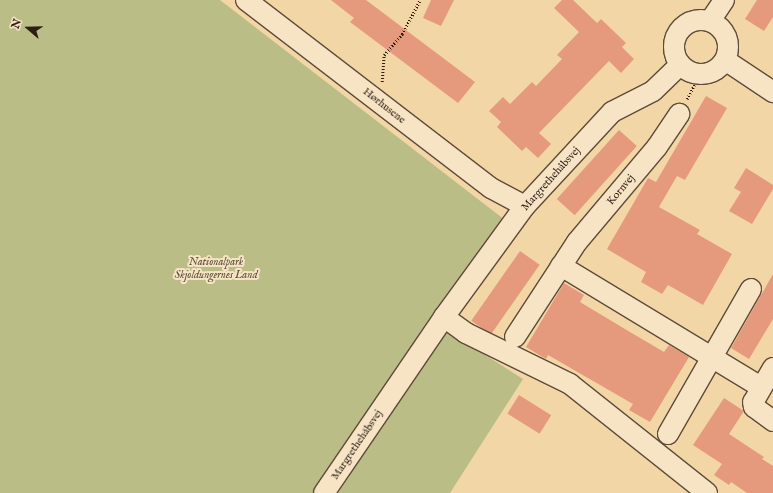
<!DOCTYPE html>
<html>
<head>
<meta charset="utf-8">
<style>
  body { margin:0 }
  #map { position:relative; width:773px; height:493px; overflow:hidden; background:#f3d6a6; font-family:"IM FELL English",serif }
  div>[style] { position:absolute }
  .green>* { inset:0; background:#bbbd86 }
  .building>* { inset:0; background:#e59a7d; transform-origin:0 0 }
  .path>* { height:2.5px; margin-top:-1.25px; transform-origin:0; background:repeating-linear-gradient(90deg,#2d1d15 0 1px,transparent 0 3px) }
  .roads { filter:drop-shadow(1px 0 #5e4b39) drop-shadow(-1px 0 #5e4b39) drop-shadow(0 1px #5e4b39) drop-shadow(0 -1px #5e4b39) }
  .minor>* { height:20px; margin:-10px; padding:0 10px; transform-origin:10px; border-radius:10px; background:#f7e4c5 }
  .minor>.ring { margin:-10px; padding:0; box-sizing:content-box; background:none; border:20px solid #f7e4c5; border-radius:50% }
  span { translate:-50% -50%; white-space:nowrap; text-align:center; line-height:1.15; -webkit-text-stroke:4px #f7e4c5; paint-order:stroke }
  .street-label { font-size:11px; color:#2d1d15 }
  .park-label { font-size:11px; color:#584d37; font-style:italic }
  .north { position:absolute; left:8px; top:8px; width:40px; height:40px; -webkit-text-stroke:3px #f7e4c5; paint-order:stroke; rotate:290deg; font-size:11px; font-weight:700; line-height:16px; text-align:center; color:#2d1d15 }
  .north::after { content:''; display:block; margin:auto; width:14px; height:18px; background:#2d1d15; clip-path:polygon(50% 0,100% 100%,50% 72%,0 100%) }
</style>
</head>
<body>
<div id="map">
  <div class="green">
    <i style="clip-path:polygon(0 0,220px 0,505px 220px,329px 493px,0 493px)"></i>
    <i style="clip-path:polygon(445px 329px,523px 379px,450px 493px,338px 493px)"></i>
  </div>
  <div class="building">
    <i style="clip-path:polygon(331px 0,366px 0,475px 82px,458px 103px,350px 22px,354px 18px)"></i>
    <i style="clip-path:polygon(431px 0,454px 0,441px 26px,423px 18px)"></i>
    <i style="clip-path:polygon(562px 0,573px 0,597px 23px,601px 19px,626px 43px,622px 47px,634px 59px,621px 73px,609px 61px,539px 133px,551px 144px,538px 158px,526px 147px,522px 151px,497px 127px,501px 122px,489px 111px,503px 97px,510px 104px,532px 82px,536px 86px,562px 59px,557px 55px,579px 32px,554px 8px)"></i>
    <i style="clip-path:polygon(757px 0,773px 0,773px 17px,764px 31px,745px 19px)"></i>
    <i style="clip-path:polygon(706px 96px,727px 108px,685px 180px,677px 176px,659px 207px,700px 230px,697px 234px,732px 254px,703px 305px,668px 285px,662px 294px,641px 282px,646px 272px,607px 249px,648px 178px,656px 182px)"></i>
    <i style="left:619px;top:130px;width:24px;height:93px;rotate:42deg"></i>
    <i style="clip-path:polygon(746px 168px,773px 185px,773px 189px,752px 224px,729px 211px,741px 192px,734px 188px)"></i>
    <i style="left:520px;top:251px;width:24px;height:85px;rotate:35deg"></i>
    <i style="clip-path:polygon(773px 274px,773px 319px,749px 359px,731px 348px)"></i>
    <i style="clip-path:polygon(564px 283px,584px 295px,580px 302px,630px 332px,664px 352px,669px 345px,689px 357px,650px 422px,629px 410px,633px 404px,548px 355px,546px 359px,526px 347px)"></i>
    <i style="left:519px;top:395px;width:38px;height:22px;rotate:32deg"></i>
    <i style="clip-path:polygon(724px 398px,744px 411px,729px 434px,764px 457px,762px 459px,773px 466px,773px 493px,747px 493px,731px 482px,729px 485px,714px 475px,722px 464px,693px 445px)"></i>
  </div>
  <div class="path">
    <i style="left:382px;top:82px;width:27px;rotate:-86deg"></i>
    <i style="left:384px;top:55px;width:28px;rotate:-49deg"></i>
    <i style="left:402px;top:34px;width:38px;rotate:-62deg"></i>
    <i style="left:687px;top:99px;width:28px;rotate:-63deg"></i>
  </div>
  <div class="roads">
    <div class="minor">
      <i style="left:246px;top:0;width:309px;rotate:37.5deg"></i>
      <i style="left:491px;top:188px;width:38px;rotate:28deg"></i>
      <i class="ring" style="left:674px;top:20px;width:34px;height:34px"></i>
      <i style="left:710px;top:21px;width:25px;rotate:-56deg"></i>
      <i style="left:725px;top:60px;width:58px;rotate:33.7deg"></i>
      <i style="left:561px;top:266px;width:234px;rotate:31.2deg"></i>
      <i style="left:444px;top:317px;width:27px;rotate:36deg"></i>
      <i style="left:466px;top:333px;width:116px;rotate:26.1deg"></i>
      <i style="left:570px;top:384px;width:175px;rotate:38.5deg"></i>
      <i style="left:515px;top:337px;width:113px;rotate:-56.9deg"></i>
      <i style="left:577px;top:242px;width:124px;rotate:-49.9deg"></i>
      <i style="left:657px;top:147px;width:40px;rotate:-56deg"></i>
      <i style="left:773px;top:368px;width:39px;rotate:120deg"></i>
      <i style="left:753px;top:402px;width:5px;rotate:79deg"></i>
      <i style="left:754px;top:407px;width:24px;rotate:36deg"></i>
      <i style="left:668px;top:434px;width:167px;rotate:-60.2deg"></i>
      <i style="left:324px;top:493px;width:213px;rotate:-55.7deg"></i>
      <i style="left:444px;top:317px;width:137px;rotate:-53.9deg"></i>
      <i style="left:525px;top:206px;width:128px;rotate:-47.2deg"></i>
      <i style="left:612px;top:112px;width:46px;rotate:-27.1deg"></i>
      <i style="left:653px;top:91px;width:37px;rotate:-44deg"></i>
    </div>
  </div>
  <div class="street-label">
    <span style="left:384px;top:106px;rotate:38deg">Hørhusene</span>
    <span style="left:551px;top:179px;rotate:-48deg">Margrethehåbsvej</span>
    <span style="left:621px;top:190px;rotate:-50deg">Kornvej</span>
    <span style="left:357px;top:445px;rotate:-56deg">Margrethehåbsvej</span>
  </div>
  <div class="park-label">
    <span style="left:216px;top:269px">Nationalpark<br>Skjoldungernes Land</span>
  </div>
  <div class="north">N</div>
</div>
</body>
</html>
